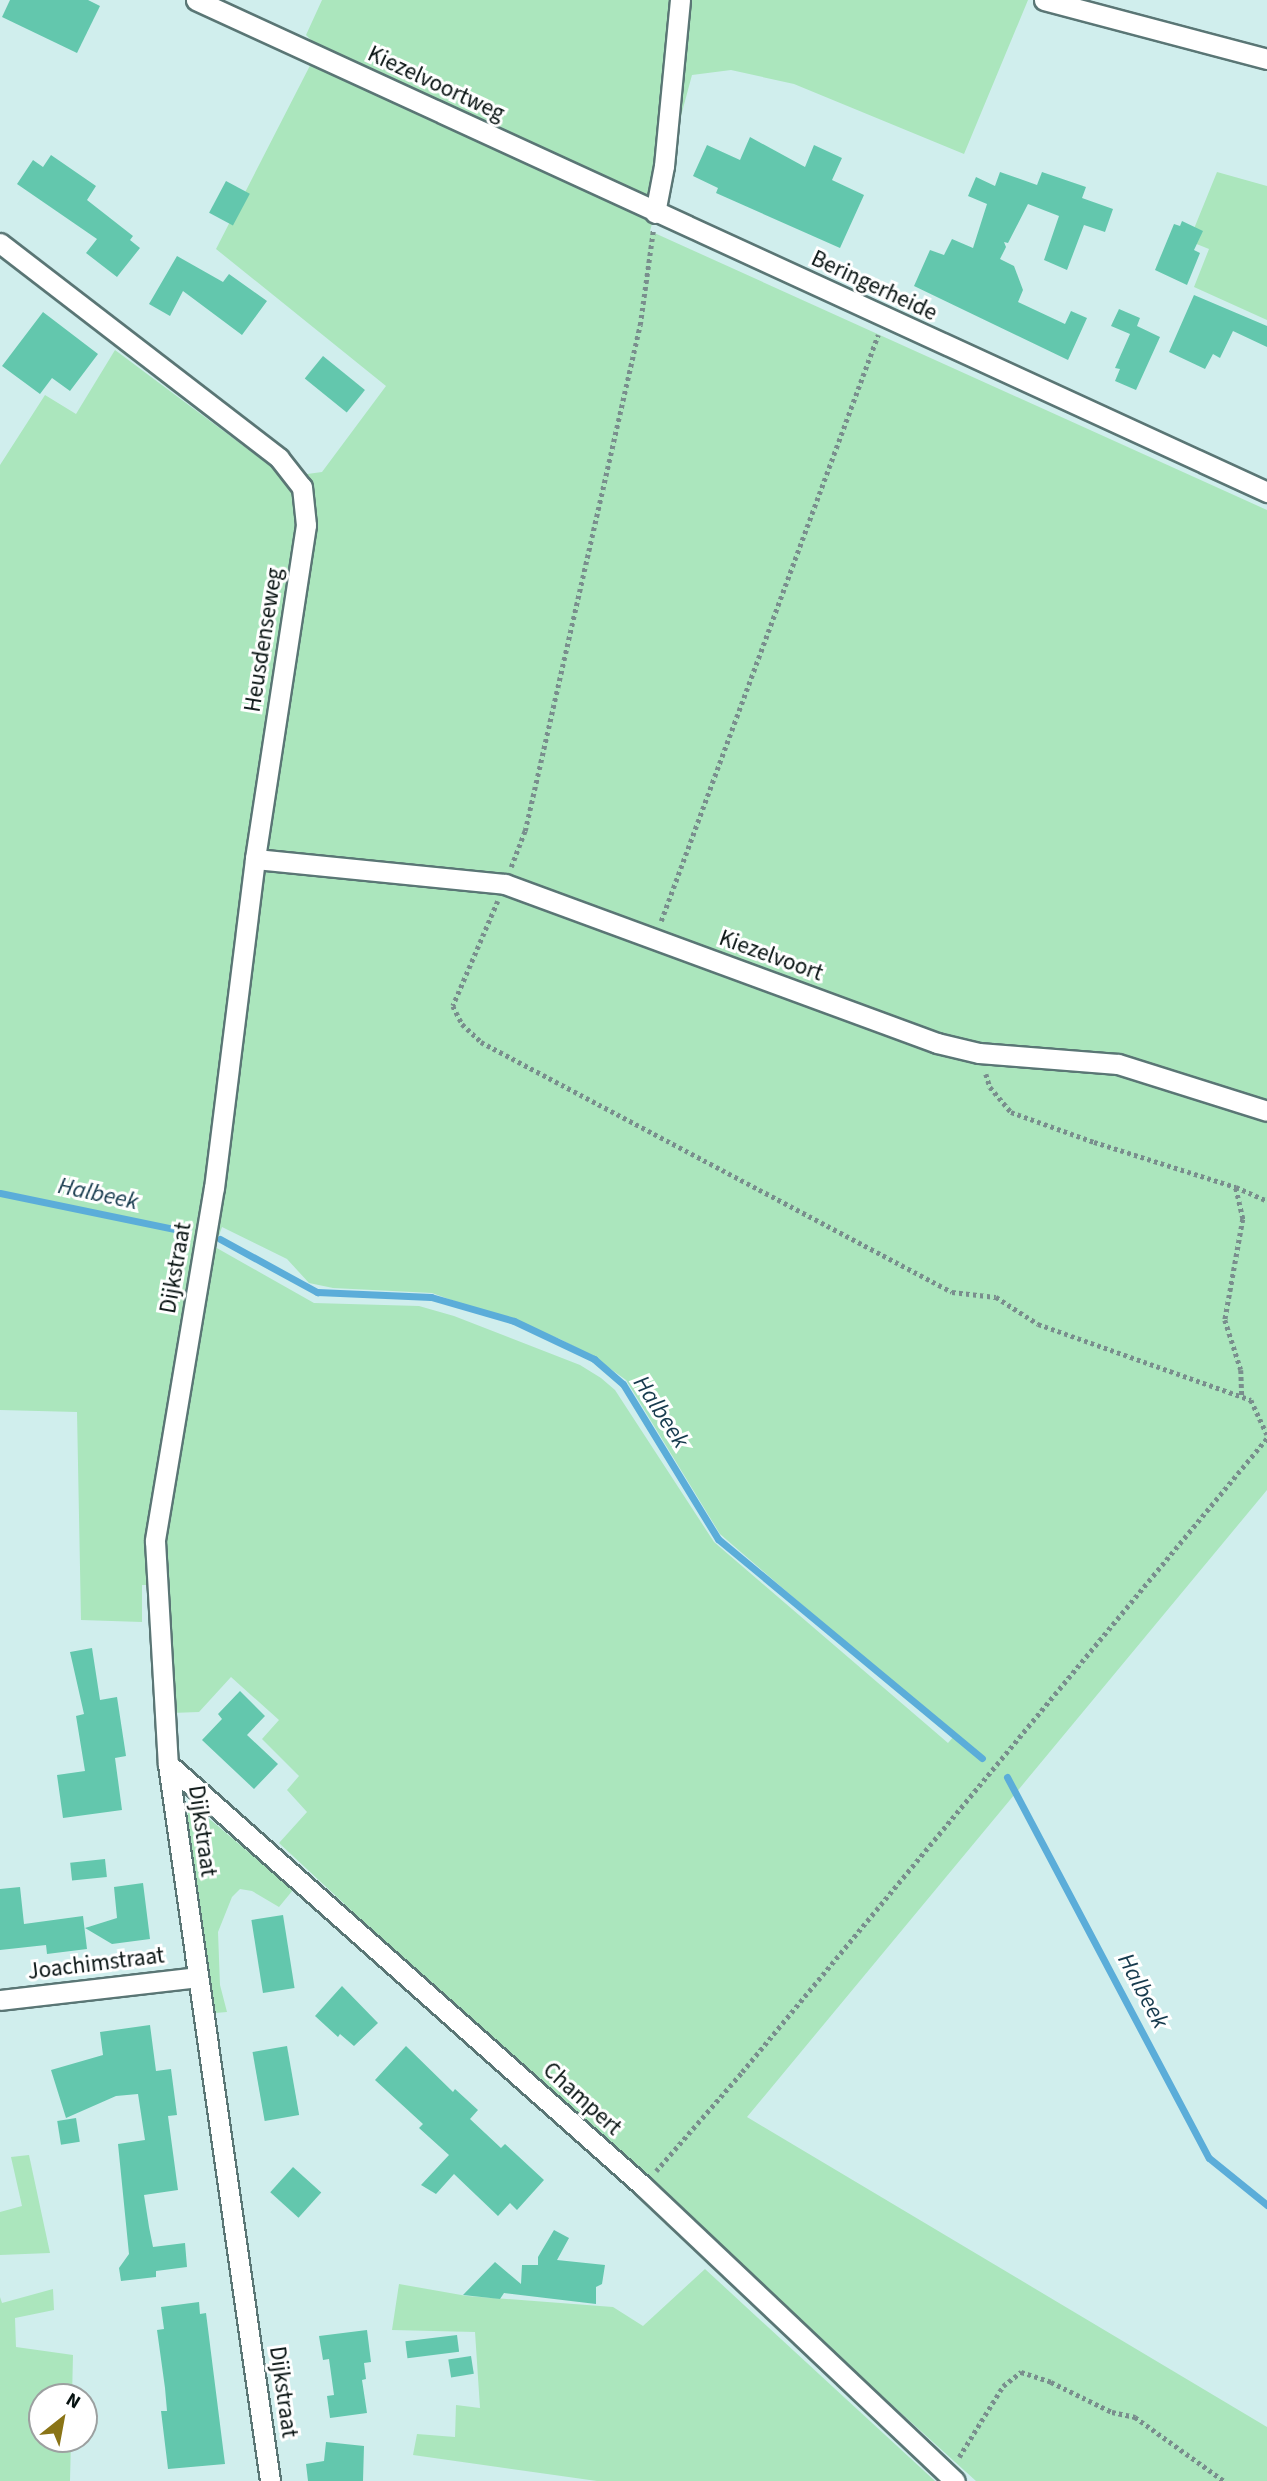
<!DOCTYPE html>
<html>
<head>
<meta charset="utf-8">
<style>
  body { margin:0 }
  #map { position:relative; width:1267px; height:2481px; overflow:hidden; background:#d0eeed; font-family:"Source Sans 3",sans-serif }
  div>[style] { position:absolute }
  .green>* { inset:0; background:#abe6bd }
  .stream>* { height:7px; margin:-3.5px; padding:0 3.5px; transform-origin:3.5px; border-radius:3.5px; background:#5badd9 }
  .building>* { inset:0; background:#63c7ad; transform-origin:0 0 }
  .path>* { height:4.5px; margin-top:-2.25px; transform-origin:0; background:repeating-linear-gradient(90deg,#798e8d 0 3.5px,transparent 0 7px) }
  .roads { filter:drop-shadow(2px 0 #5a7675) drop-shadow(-2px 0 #5a7675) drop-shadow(0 2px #5a7675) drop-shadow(0 -2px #5a7675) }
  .minor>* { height:19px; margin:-9.5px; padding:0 9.5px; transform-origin:9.5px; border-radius:9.5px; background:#fff }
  span { translate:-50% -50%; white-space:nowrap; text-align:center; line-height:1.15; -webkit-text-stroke:6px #fff; paint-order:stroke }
  .street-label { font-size:23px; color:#071211 }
  .water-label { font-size:24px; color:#163a4d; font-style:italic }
  .north { position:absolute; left:28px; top:2383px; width:70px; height:70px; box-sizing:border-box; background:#fff; border:2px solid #9ca0a0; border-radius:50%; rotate:31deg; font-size:19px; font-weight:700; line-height:28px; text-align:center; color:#071211 }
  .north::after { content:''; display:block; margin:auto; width:24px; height:32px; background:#8a7416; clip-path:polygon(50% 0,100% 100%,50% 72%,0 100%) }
</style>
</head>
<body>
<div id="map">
  <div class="green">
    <i style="clip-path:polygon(evenodd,322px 0,1028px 0,964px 154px,794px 84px,731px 70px,692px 75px,650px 231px,1267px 510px,1267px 1490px,747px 2117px,1267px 2427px,1267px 2481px,976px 2481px,543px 2089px,279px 1843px,307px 1812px,287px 1790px,299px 1776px,262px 1739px,279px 1720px,231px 1677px,199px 1712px,171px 1713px,168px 1585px,142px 1585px,142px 1622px,81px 1620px,77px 1412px,0 1410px,0 465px,45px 395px,76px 414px,115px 350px,285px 477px,322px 472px,386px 386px,216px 249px,319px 48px,306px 35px,322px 0,222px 1227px,287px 1259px,309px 1283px,333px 1288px,432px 1293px,560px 1339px,594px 1357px,626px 1380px,720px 1534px,954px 1736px,948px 1743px,714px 1542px,615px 1390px,601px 1378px,580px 1365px,454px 1316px,419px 1306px,314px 1303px,215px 1247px,222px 1227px)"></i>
    <i style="clip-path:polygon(1217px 172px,1267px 186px,1267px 320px,1194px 287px,1209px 249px,1189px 241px)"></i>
    <i style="clip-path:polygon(197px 1811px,212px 1821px,293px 1890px,279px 1907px,252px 1891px,240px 1889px,232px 1897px,218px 1932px,220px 1985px,227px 2012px,215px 2013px,186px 1825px,188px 1812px)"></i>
    <i style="clip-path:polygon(29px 2155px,50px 2253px,0 2255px,0 2212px,22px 2206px,11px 2157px)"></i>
    <i style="clip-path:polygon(705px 2269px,935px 2481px,597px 2481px,413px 2455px,417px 2434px,455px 2437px,456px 2405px,480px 2408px,475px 2332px,392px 2330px,399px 2284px,467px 2296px,613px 2307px,643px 2326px)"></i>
    <i style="clip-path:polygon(53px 2289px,54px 2310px,15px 2318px,16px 2347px,73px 2355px,72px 2397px,42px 2397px,42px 2439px,71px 2439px,70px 2481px,0 2481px,0 2297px,2px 2303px)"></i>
  </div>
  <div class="stream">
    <i style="left:0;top:1193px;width:192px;rotate:11.7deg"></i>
    <i style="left:220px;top:1239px;width:111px;rotate:28.7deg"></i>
    <i style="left:317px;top:1292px;width:114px;rotate:2.5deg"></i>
    <i style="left:431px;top:1297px;width:86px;rotate:16.1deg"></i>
    <i style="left:514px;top:1321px;width:89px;rotate:25.4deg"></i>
    <i style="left:594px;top:1359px;width:38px;rotate:41deg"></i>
    <i style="left:623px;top:1384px;width:182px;rotate:58.5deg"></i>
    <i style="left:718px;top:1539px;width:343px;rotate:39.7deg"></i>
    <i style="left:1007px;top:1777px;width:431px;rotate:62.1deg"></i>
    <i style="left:1209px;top:2158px;width:75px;rotate:39deg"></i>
  </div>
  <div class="building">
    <i style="clip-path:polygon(10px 0,88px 0,100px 6px,77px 53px,2px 17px)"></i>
    <i style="clip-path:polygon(750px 137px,805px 167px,814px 145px,842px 158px,832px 180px,864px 195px,840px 248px,716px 193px,718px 188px,693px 176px,707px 145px,740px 160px)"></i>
    <i style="clip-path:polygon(51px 155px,96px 186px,87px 200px,133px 236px,130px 240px,140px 248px,117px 277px,86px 253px,97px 239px,17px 184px,33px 160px,43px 167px)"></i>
    <i style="clip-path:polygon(1000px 172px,1037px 185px,1042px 172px,1086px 187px,1082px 198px,1113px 209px,1105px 232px,1084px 225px,1067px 270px,1044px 260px,1059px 216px,1028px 204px,1008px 243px,1004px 242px,1006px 247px,1000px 259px,1014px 266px,1023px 290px,1018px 302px,1065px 324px,1071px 311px,1087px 318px,1068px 360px,914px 286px,930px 250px,944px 255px,952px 239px,973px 248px,987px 204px,968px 196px,976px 177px,995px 186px)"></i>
    <i style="left:226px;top:181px;width:27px;height:36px;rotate:28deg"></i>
    <i style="clip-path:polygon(1182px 221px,1203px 231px,1194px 250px,1200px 253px,1187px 285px,1155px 270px,1174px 224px,1180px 226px)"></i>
    <i style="clip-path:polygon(177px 256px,223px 282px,229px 274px,267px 301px,242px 335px,183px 291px,170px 316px,149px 304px)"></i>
    <i style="clip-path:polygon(1194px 295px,1267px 326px,1267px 347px,1233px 331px,1220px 358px,1213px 354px,1205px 369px,1169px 352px)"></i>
    <i style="clip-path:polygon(1119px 309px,1140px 318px,1137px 326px,1160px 337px,1136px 390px,1115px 381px,1120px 369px,1115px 368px,1130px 334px,1111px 326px)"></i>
    <i style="clip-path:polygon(43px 312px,98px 354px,70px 391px,52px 378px,40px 394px,2px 366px)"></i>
    <i style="left:323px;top:356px;width:54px;height:29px;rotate:39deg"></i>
    <i style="clip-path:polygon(92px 1648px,100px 1700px,117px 1697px,126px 1756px,115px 1758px,122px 1810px,63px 1818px,57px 1775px,85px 1771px,76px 1716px,84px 1714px,70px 1652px)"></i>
    <i style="clip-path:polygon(240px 1691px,265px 1716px,247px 1735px,278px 1764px,254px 1789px,202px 1740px,222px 1719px,218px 1714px)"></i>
    <i style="left:105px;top:1859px;width:18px;height:35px;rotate:84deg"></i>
    <i style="clip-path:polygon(143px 1883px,150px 1939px,112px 1944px,85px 1928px,117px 1918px,114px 1887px)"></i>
    <i style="clip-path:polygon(20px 1887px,24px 1924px,83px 1916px,87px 1949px,47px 1954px,46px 1945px,0 1950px,0 1889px)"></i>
    <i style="left:283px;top:1915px;width:74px;height:32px;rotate:81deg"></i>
    <i style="clip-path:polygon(342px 1986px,378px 2023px,354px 2046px,340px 2034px,338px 2037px,315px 2016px)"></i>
    <i style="clip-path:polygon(150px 2025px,156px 2071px,171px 2069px,177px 2115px,168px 2116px,178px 2190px,144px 2195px,149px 2227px,153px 2247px,185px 2243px,187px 2267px,156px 2271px,156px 2277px,121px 2281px,119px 2268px,129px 2254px,118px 2144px,145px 2140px,138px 2094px,116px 2096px,66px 2118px,51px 2070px,103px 2055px,100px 2032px)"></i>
    <i style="left:287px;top:2046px;width:70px;height:35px;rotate:80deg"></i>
    <i style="clip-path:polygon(406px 2046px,453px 2092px,455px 2089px,478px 2110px,470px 2119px,501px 2148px,505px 2144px,544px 2180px,517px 2210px,510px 2203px,498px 2216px,454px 2174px,436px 2194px,421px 2185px,449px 2155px,419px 2128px,423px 2124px,375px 2080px)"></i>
    <i style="left:76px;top:2118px;width:24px;height:19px;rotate:81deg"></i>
    <i style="left:293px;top:2167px;width:38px;height:34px;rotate:42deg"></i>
    <i style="clip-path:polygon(554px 2230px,569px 2238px,557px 2260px,605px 2265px,602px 2284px,596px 2287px,596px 2304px,504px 2293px,500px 2299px,463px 2295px,495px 2262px,521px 2284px,522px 2265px,538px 2265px,538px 2257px)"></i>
    <i style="clip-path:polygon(199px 2302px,200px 2314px,206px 2313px,225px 2464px,168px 2469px,161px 2411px,167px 2411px,165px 2388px,157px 2330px,164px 2329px,161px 2307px)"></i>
    <i style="clip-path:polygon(367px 2330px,371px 2362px,364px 2363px,366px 2379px,362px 2380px,367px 2413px,330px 2418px,327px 2396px,334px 2395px,329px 2359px,323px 2360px,319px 2336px)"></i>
    <i style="left:457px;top:2335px;width:17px;height:52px;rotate:83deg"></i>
    <i style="left:471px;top:2356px;width:18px;height:23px;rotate:81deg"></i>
    <i style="clip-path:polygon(326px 2442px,364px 2446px,363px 2481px,308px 2481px,306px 2464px,324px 2461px)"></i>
  </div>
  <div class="path">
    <i style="left:511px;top:867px;width:39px;rotate:-69deg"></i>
    <i style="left:525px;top:831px;width:519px;rotate:-77.2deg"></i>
    <i style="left:640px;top:325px;width:95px;rotate:-82.1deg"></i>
    <i style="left:498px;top:901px;width:114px;rotate:113.2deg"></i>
    <i style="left:453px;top:1006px;width:20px;rotate:63deg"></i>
    <i style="left:462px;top:1024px;width:26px;rotate:43deg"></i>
    <i style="left:481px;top:1042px;width:533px;rotate:27.96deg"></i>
    <i style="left:952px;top:1292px;width:44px;rotate:6.5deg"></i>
    <i style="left:996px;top:1297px;width:50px;rotate:32.7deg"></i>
    <i style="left:1038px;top:1324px;width:226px;rotate:19.6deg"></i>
    <i style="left:1251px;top:1400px;width:38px;rotate:65deg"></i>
    <i style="left:661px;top:921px;width:625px;rotate:-69.68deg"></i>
    <i style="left:986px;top:1074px;width:14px;rotate:73deg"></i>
    <i style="left:990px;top:1087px;width:33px;rotate:50deg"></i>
    <i style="left:1011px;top:1112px;width:88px;rotate:19.9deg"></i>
    <i style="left:1094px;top:1142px;width:149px;rotate:17.6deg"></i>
    <i style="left:1236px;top:1187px;width:34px;rotate:24deg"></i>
    <i style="left:1236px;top:1188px;width:32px;rotate:77deg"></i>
    <i style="left:1243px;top:1219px;width:103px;rotate:100.1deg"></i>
    <i style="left:1225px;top:1320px;width:52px;rotate:72.3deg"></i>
    <i style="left:1241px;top:1370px;width:26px;rotate:88deg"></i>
    <i style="left:656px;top:2171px;width:131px;rotate:-49deg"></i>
    <i style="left:742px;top:2072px;width:823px;rotate:-50.37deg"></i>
    <i style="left:959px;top:2457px;width:84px;rotate:-58.2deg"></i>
    <i style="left:1003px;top:2386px;width:23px;rotate:-38deg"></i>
    <i style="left:1021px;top:2372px;width:32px;rotate:18deg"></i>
    <i style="left:1051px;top:2382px;width:68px;rotate:26.2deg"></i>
    <i style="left:1112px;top:2412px;width:24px;rotate:12deg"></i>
    <i style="left:1135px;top:2417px;width:110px;rotate:35.7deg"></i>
  </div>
  <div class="roads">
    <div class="minor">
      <i style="left:196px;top:0;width:1179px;rotate:24.67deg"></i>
      <i style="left:1044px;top:0;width:231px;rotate:14.8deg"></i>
      <i style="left:655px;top:213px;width:48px;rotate:-79.2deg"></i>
      <i style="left:664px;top:166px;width:167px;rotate:-84.5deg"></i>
      <i style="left:0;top:243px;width:352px;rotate:37.6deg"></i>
      <i style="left:279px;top:458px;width:37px;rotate:52deg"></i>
      <i style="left:302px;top:487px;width:38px;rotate:84deg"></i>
      <i style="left:306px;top:525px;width:338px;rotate:98.7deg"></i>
      <i style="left:255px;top:859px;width:331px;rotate:97.1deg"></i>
      <i style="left:214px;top:1187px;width:359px;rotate:99.5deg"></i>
      <i style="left:155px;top:1541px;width:223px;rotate:86.7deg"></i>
      <i style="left:168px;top:1764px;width:724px;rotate:81.9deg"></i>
      <i style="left:255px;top:859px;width:251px;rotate:5.7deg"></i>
      <i style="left:505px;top:884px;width:460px;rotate:20.2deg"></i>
      <i style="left:937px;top:1043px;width:43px;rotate:13.4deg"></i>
      <i style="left:979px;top:1053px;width:139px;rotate:4.5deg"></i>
      <i style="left:1118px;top:1064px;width:156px;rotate:17.5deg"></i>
      <i style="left:168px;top:1764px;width:635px;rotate:41.62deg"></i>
      <i style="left:643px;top:2186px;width:429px;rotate:43.4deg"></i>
      <i style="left:0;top:2000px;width:199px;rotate:-6.6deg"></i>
    </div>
  </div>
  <div class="street-label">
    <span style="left:436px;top:84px;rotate:25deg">Kiezelvoortweg</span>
    <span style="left:874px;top:286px;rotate:25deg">Beringerheide</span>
    <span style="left:264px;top:640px;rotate:-81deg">Heusdenseweg</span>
    <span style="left:771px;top:956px;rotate:20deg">Kiezelvoort</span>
    <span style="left:176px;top:1268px;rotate:-80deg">Dijkstraat</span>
    <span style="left:202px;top:1831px;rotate:82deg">Dijkstraat</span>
    <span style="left:96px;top:1964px;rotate:-7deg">Joachimstraat</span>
    <span style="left:582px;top:2099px;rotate:42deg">Champert</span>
    <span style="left:283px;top:2392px;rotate:82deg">Dijkstraat</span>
  </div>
  <div class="water-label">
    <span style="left:98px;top:1194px;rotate:12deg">Halbeek</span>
    <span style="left:661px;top:1412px;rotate:57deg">Halbeek</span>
    <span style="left:1143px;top:1991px;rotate:62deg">Halbeek</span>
  </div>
  <div class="north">N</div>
</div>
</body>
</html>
